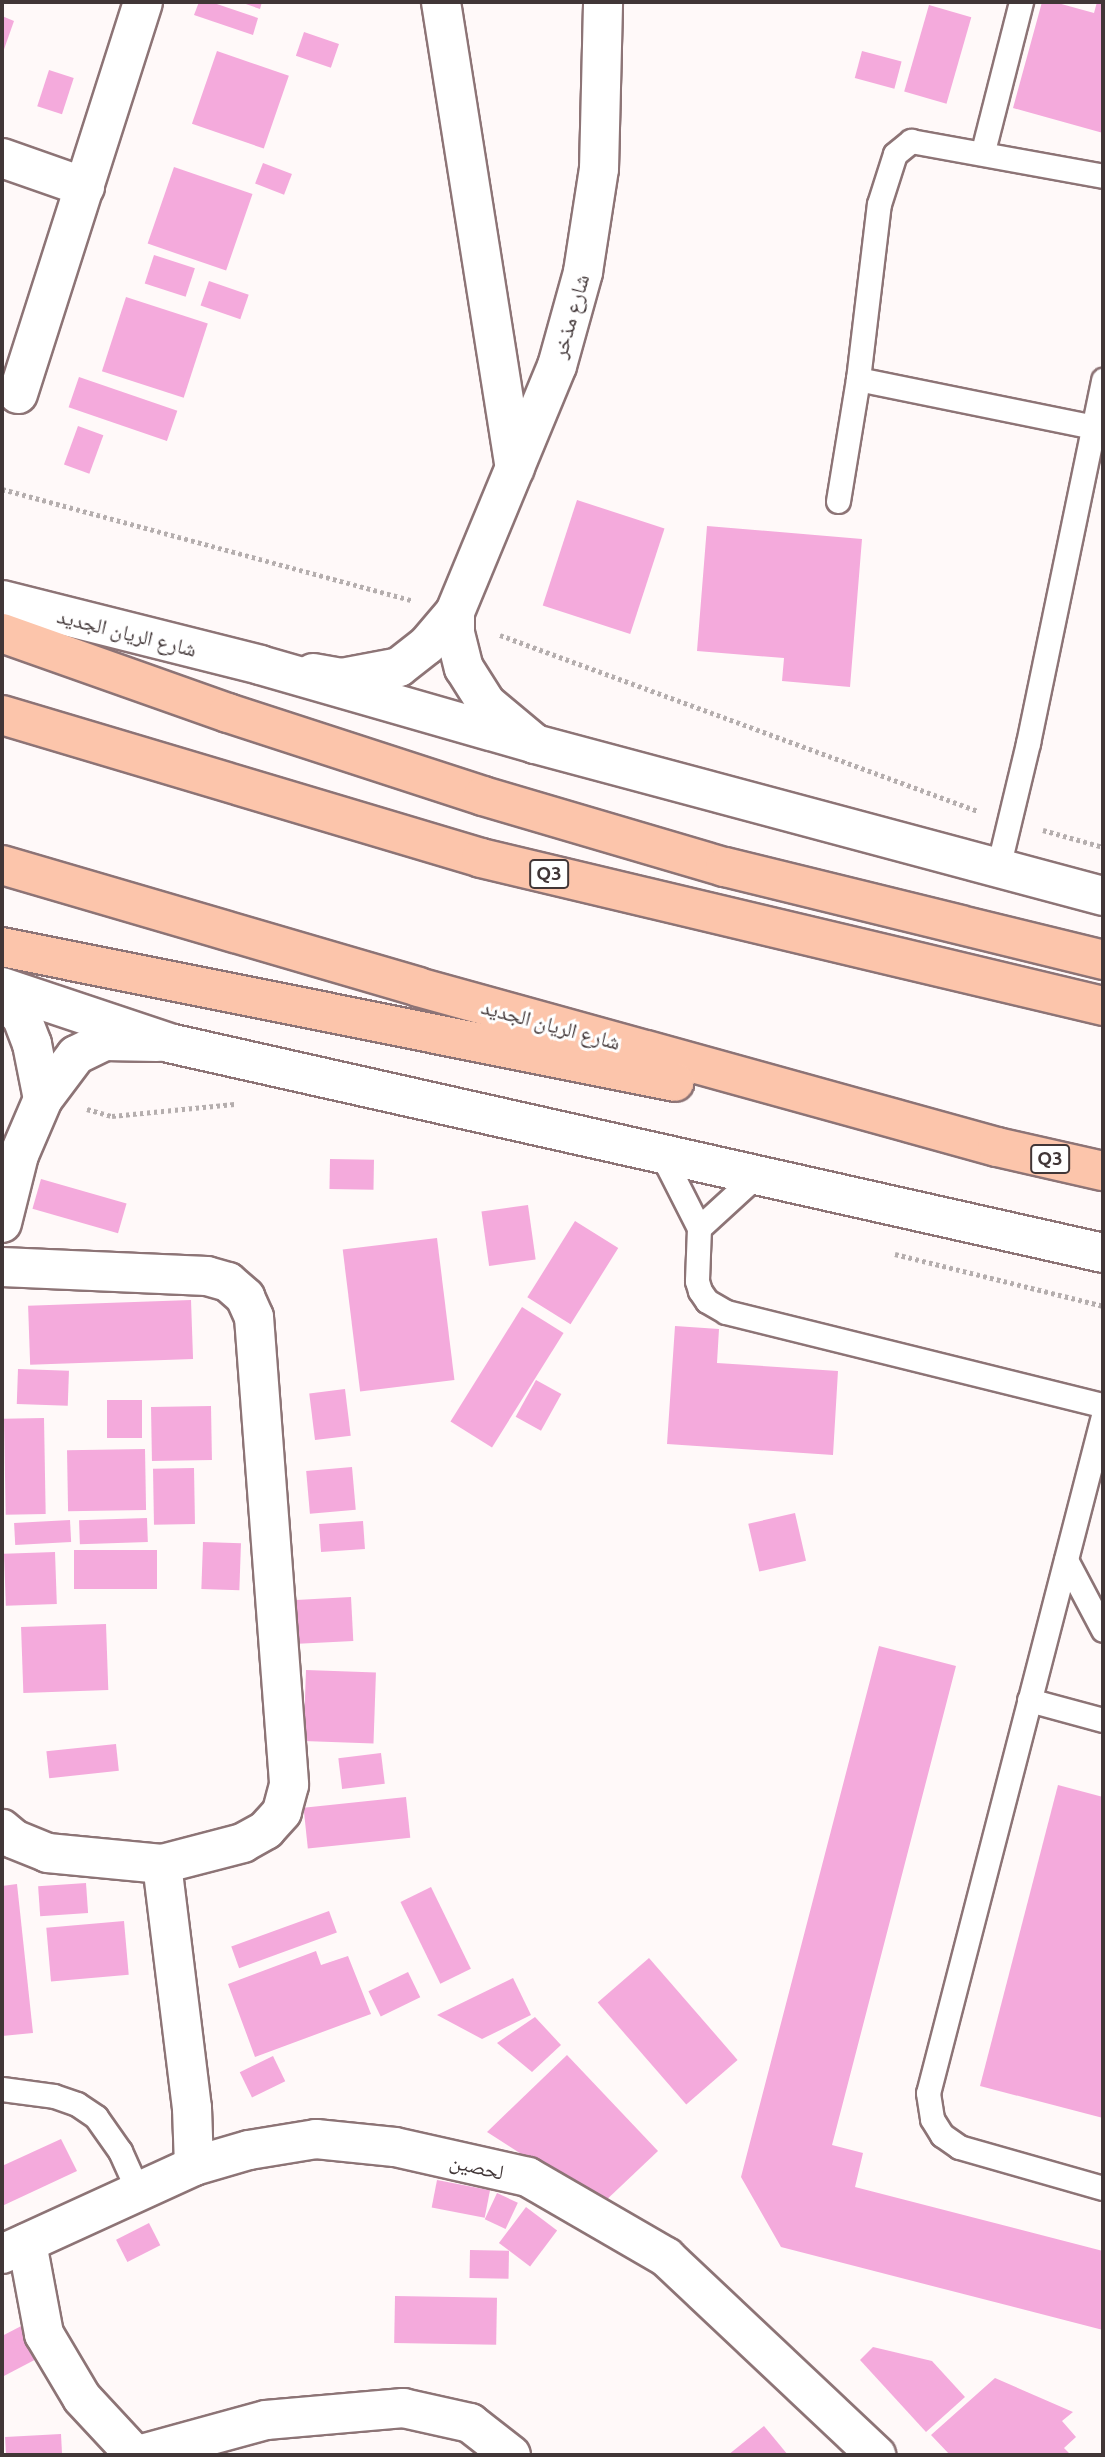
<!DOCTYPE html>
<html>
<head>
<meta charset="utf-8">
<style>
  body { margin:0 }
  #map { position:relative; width:1105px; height:2457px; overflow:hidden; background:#fff9f9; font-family:Ubuntu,"Noto Naskh Arabic",sans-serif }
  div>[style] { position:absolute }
  .building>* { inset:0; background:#f4aadc; transform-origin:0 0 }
  .path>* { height:4.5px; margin-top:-2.25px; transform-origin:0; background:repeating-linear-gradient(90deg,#b5aeae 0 3.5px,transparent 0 7px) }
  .roads { filter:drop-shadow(2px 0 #8d7476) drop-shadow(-2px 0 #8d7476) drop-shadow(0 2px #8d7476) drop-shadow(0 -2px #8d7476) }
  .lane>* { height:23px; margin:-11.5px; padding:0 11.5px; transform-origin:11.5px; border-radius:11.5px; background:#fff }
  .street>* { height:38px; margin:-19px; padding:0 19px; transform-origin:19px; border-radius:19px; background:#fff }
  .secondary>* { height:38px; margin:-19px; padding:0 19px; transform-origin:19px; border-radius:19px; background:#fff }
  .highway>* { height:38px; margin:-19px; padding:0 19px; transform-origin:19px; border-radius:19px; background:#fcc5ab }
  span { translate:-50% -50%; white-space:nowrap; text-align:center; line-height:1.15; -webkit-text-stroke:6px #fff; paint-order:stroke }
  .shield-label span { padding:2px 5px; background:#fff; border:2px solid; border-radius:5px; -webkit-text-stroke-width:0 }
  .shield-label { font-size:19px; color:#413637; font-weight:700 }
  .street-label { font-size:21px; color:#413637 }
  .frame { position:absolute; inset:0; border:4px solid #413637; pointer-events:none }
</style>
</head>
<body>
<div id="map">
  <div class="building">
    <i style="clip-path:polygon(199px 2px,211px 2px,258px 18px,253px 35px,194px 15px)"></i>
    <i style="clip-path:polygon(240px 2px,262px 2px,260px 9px)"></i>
    <i style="clip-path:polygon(1042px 2px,1054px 2px,1094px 13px,1097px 2px,1103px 2px,1103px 133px,1013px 108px)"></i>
    <i style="left:929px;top:5px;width:44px;height:90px;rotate:16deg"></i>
    <i style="clip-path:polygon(2px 16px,14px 21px,2px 55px)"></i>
    <i style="left:304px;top:32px;width:37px;height:25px;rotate:19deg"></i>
    <i style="left:217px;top:51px;width:76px;height:77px;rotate:19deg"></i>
    <i style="left:862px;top:51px;width:41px;height:28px;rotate:15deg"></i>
    <i style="left:49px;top:70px;width:26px;height:38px;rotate:18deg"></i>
    <i style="left:263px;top:163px;width:31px;height:22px;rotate:21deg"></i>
    <i style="left:174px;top:167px;width:83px;height:81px;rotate:19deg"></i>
    <i style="left:154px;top:255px;width:43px;height:30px;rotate:18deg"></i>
    <i style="left:209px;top:281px;width:42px;height:26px;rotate:19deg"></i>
    <i style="left:126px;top:297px;width:86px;height:78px;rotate:18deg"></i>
    <i style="left:79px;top:377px;width:104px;height:32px;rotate:19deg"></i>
    <i style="left:78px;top:426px;width:27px;height:41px;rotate:20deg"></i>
    <i style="left:577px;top:500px;width:92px;height:111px;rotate:18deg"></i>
    <i style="clip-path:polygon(707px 526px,862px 539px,850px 687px,782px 681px,784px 658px,697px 651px)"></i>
    <i style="left:330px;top:1159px;width:44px;height:30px;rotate:1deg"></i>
    <i style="left:41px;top:1179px;width:89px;height:31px;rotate:16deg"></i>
    <i style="left:528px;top:1205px;width:55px;height:47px;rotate:82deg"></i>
    <i style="left:575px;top:1221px;width:51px;height:90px;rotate:32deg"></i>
    <i style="left:437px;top:1238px;width:143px;height:95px;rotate:83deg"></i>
    <i style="left:191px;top:1300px;width:59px;height:163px;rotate:88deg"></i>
    <i style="left:522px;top:1307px;width:49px;height:135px;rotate:32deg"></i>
    <i style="clip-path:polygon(675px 1326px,719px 1329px,717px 1363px,838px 1371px,833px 1455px,667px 1444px)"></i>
    <i style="left:18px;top:1369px;width:51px;height:35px;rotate:2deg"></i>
    <i style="left:536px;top:1380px;width:29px;height:42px;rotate:29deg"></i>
    <i style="left:345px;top:1389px;width:47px;height:36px;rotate:83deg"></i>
    <i style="left:107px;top:1400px;width:35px;height:38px"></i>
    <i style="left:211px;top:1406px;width:54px;height:60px;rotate:89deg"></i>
    <i style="left:44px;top:1418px;width:96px;height:40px;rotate:89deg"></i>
    <i style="left:145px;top:1449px;width:61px;height:78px;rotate:89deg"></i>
    <i style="left:352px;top:1467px;width:43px;height:46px;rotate:85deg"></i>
    <i style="left:194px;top:1468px;width:56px;height:41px;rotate:89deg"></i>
    <i style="left:795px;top:1513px;width:49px;height:48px;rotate:77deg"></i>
    <i style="left:147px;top:1518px;width:24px;height:68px;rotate:88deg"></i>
    <i style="left:70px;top:1520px;width:22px;height:56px;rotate:87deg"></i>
    <i style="left:363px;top:1521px;width:28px;height:44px;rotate:86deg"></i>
    <i style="left:203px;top:1542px;width:38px;height:47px;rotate:2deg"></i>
    <i style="left:157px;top:1550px;width:39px;height:83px;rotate:90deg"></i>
    <i style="left:55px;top:1552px;width:52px;height:51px;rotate:88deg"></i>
    <i style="left:351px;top:1597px;width:44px;height:55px;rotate:87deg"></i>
    <i style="left:106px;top:1624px;width:66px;height:85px;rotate:88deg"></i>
    <i style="clip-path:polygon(879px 1646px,956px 1666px,832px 2145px,863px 2153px,855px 2187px,1103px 2251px,1103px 2330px,781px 2247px,741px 2177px)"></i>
    <i style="left:306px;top:1670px;width:70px;height:71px;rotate:2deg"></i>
    <i style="left:116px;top:1744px;width:27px;height:70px;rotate:84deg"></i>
    <i style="left:381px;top:1753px;width:31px;height:43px;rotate:83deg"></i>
    <i style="clip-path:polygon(1058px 1785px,1103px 1797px,1103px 2118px,980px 2086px)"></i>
    <i style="left:406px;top:1797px;width:41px;height:103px;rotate:84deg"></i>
    <i style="left:86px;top:1883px;width:30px;height:48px;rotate:86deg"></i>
    <i style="clip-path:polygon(17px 1884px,33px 2033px,2px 2036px,2px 1886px)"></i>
    <i style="left:431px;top:1887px;width:91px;height:34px;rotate:64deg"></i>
    <i style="left:329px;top:1911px;width:23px;height:104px;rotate:70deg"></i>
    <i style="left:124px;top:1921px;width:54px;height:78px;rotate:85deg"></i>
    <i style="clip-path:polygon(316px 1951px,321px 1965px,348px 1956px,371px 2014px,255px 2057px,228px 1984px)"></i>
    <i style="left:649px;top:1958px;width:135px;height:68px;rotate:49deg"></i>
    <i style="left:408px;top:1972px;width:28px;height:44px;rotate:64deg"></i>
    <i style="clip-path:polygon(513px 1978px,531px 2015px,482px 2039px,437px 2015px)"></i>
    <i style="clip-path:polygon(535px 2017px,561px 2045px,532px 2072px,497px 2043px)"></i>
    <i style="clip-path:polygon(567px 2055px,658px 2151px,601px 2205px,487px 2132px)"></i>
    <i style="left:273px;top:2056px;width:28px;height:37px;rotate:64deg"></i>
    <i style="clip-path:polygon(61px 2139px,77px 2171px,2px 2206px,2px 2166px)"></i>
    <i style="left:437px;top:2180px;width:54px;height:28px;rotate:11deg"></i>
    <i style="left:497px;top:2193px;width:23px;height:29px;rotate:25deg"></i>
    <i style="left:526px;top:2207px;width:39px;height:45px;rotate:37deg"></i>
    <i style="left:149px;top:2223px;width:25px;height:37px;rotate:63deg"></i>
    <i style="left:470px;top:2250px;width:39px;height:28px;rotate:1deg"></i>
    <i style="left:395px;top:2296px;width:102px;height:47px;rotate:1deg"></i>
    <i style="clip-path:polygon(27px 2323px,44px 2355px,2px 2377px,2px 2336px)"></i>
    <i style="clip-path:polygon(873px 2347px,932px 2361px,965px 2397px,926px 2432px,860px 2360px)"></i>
    <i style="clip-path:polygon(995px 2378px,1073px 2412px,1062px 2421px,1076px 2437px,1064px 2448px,1071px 2455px,950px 2455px,931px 2435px)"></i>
    <i style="clip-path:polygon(764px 2426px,788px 2455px,728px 2455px)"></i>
    <i style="left:61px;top:2434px;width:21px;height:56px;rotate:87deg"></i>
  </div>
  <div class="path">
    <i style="left:2px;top:489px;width:424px;rotate:15.2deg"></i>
    <i style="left:500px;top:635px;width:509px;rotate:20.21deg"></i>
    <i style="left:1043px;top:830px;width:62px;rotate:15.8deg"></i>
    <i style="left:87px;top:1109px;width:26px;rotate:16deg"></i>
    <i style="left:112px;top:1116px;width:123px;rotate:-5.6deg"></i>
    <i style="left:895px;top:1254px;width:214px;rotate:14deg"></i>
  </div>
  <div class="roads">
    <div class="lane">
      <i style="left:983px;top:151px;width:154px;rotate:-75.7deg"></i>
      <i style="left:858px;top:379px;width:250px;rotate:11.5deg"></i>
      <i style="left:838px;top:501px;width:124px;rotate:-80.7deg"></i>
      <i style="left:858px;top:379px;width:176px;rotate:-83.2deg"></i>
      <i style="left:879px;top:204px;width:52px;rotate:-72.3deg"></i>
      <i style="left:895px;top:154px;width:21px;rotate:-39deg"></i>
      <i style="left:911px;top:141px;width:195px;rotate:10.3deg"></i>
      <i style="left:998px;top:868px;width:129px;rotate:-76.5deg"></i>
      <i style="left:1028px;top:743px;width:371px;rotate:-78.3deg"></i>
      <i style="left:662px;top:1155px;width:82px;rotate:63.1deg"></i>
      <i style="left:699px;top:1228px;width:53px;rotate:92.2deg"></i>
      <i style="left:697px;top:1281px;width:10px;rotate:73deg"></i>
      <i style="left:700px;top:1291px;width:12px;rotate:55deg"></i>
      <i style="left:707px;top:1301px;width:22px;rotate:30deg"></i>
      <i style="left:726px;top:1312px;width:388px;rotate:13.9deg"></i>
      <i style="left:699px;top:1228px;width:80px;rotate:-42.5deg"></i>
      <i style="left:1103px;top:1416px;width:699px;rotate:104.49deg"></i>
      <i style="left:928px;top:2093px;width:26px;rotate:81deg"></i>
      <i style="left:932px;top:2119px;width:19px;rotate:58deg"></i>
      <i style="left:942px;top:2135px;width:21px;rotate:35deg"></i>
      <i style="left:959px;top:2147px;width:150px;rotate:15.9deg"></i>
      <i style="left:1066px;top:1560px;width:79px;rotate:62.1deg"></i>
      <i style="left:1029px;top:1700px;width:77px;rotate:15.1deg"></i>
      <i style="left:2px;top:2089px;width:52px;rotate:7.7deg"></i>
      <i style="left:54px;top:2096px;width:24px;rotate:19deg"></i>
      <i style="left:77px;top:2104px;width:23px;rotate:34deg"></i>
      <i style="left:96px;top:2117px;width:42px;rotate:54.8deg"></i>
      <i style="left:120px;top:2151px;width:44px;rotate:65.8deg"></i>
    </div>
    <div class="street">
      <i style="left:441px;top:2px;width:472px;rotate:81deg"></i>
      <i style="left:2px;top:158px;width:88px;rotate:19.3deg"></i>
      <i style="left:18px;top:394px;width:411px;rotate:-72.3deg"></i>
      <i style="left:455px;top:612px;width:21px;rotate:90deg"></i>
      <i style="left:455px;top:633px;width:36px;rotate:76deg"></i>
      <i style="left:464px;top:668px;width:41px;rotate:57.8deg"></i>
      <i style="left:486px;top:703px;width:64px;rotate:39.9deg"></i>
      <i style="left:313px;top:673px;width:29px;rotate:10deg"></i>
      <i style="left:342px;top:678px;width:58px;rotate:-10.9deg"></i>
      <i style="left:399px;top:667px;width:36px;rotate:-38deg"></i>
      <i style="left:427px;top:645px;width:43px;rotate:-49.7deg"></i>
      <i style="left:455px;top:612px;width:266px;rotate:-67.5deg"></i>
      <i style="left:557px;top:366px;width:98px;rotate:-74.5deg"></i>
      <i style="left:583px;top:272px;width:104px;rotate:-81.2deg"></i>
      <i style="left:599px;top:169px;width:167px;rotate:-88.6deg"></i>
      <i style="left:2px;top:997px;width:29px;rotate:46deg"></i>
      <i style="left:22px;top:1018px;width:28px;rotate:69deg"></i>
      <i style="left:32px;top:1044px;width:56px;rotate:78.7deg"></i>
      <i style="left:2px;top:1223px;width:70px;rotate:-76deg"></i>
      <i style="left:19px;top:1155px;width:61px;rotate:-66.8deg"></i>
      <i style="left:43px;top:1099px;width:55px;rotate:-53.1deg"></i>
      <i style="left:76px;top:1055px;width:32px;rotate:-26deg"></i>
      <i style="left:105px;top:1041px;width:52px;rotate:1.1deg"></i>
      <i style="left:2px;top:1267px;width:205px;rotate:2.5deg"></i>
      <i style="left:207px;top:1276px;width:22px;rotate:16deg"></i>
      <i style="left:228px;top:1282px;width:23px;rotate:41deg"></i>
      <i style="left:245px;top:1297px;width:22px;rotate:66deg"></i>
      <i style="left:254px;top:1317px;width:469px;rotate:85.7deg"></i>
      <i style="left:289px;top:1785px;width:28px;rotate:105deg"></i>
      <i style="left:282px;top:1812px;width:24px;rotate:132deg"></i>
      <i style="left:266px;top:1830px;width:26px;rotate:151deg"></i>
      <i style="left:243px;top:1843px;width:84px;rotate:165.5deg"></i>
      <i style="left:162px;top:1864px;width:115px;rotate:-174.5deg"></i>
      <i style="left:48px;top:1853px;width:37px;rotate:-158deg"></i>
      <i style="left:14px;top:1839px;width:16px;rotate:-140deg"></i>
      <i style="left:162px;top:1864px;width:246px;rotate:83deg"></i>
      <i style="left:192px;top:2108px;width:58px;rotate:88deg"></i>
      <i style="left:27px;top:2243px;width:93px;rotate:79.4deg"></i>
      <i style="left:44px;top:2334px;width:74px;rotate:59.3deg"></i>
      <i style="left:82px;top:2398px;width:78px;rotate:47.1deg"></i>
      <i style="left:2px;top:2254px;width:211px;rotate:-24.6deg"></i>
      <i style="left:194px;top:2166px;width:57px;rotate:-16.2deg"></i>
      <i style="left:249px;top:2150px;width:68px;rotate:-9.3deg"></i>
      <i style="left:316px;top:2139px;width:79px;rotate:5.8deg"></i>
      <i style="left:395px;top:2147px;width:136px;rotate:12.7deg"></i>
      <i style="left:528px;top:2177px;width:160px;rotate:30.1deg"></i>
      <i style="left:666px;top:2257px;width:289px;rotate:43.3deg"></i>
      <i style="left:138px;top:2455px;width:133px;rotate:-15.3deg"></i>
      <i style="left:266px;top:2420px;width:138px;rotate:-5deg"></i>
      <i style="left:403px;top:2408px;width:69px;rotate:12.6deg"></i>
      <i style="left:470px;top:2423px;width:52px;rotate:38deg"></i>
    </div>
    <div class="secondary">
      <i style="left:2px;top:600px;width:266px;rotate:14.1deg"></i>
      <i style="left:260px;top:665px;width:286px;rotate:16deg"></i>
      <i style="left:535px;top:744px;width:588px;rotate:14.98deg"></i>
      <i style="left:2px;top:987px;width:176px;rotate:18.5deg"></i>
      <i style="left:169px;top:1043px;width:957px;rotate:12.67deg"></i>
    </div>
    <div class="highway">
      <i style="left:2px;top:633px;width:240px;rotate:19.5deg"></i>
      <i style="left:228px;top:713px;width:268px;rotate:18deg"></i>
      <i style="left:483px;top:796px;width:252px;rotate:16.4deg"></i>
      <i style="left:725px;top:867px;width:389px;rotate:13.8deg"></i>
      <i style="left:2px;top:715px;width:500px;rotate:16.6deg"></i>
      <i style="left:481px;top:858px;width:639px;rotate:13.38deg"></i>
      <i style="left:2px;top:865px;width:434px;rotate:16.3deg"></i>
      <i style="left:418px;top:987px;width:601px;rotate:15.45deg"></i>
      <i style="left:997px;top:1147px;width:109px;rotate:12.8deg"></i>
      <i style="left:2px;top:947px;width:686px;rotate:11.34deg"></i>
    </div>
  </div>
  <div class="shield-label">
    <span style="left:549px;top:874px">Q3</span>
    <span style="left:1050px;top:1159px">Q3</span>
  </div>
  <div class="street-label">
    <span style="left:570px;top:316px;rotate:-74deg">شارع مذخر</span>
    <span style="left:127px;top:632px;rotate:14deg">شارع الريان الجديد</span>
    <span style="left:551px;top:1024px;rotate:15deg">شارع الريان الجديد</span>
    <span style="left:477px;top:2166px;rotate:13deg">لحصين</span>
  </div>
  <div class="frame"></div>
</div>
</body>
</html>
